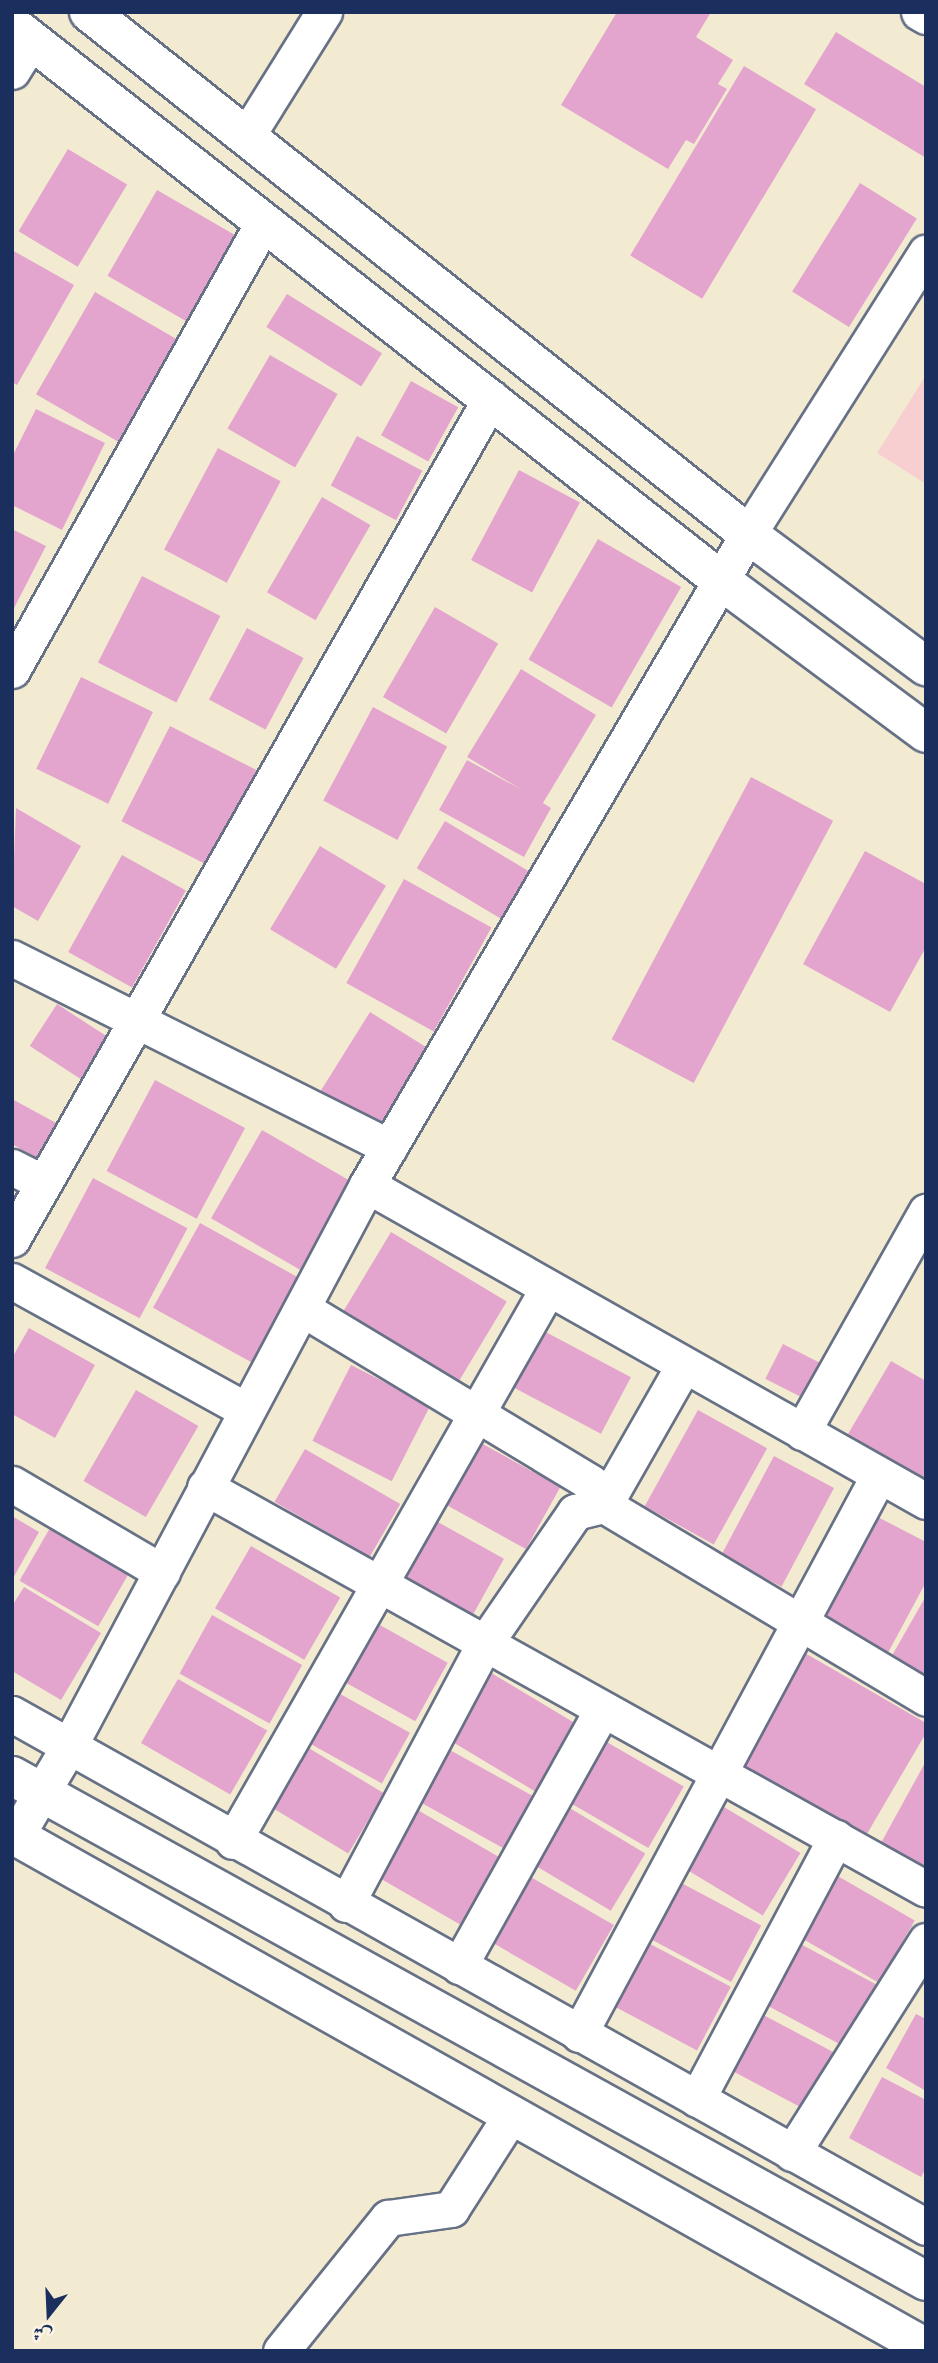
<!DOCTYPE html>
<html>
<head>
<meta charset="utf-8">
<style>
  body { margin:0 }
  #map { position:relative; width:938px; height:2363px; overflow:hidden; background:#f3ebd1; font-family:"Libre Bodoni",Amiri,serif }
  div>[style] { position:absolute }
  .built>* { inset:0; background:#f7cfd1 }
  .building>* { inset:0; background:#e3a5cd; transform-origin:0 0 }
  .roads { filter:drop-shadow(2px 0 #677186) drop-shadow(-2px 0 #677186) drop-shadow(0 2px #677186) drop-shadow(0 -2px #677186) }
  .minor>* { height:35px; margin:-17.5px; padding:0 17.5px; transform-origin:17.5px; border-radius:17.5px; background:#fff }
  .secondary>* { height:38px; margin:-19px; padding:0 19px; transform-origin:19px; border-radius:19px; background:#fff }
  .primary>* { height:38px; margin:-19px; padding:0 19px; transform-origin:19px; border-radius:19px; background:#fff }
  span { translate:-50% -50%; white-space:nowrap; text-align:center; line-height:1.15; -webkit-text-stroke:7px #fcf5e5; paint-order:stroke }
  .frame { position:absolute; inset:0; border:14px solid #1b2f5e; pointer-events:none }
  .north { position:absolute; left:14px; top:2279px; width:70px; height:70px; -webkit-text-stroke:5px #fcf5e5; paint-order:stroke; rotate:198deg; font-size:19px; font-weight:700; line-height:28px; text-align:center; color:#1b2f5e }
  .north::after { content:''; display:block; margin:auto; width:24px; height:32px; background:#1b2f5e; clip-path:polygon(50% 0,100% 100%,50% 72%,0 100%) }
</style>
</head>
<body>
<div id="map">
  <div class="built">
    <i style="clip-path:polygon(926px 375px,926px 484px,877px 453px)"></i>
  </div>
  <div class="building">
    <i style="clip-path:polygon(617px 12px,711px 12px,696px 37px,733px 60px,718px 84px,727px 89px,694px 144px,686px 140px,668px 169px,561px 105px)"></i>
    <i style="clip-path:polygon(836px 32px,926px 87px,926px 158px,804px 84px)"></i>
    <i style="left:744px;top:66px;width:84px;height:221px;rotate:31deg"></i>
    <i style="left:68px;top:149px;width:69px;height:96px;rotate:31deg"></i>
    <i style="left:860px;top:183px;width:67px;height:128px;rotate:32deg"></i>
    <i style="left:157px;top:190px;width:91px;height:99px;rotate:30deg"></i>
    <i style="clip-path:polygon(12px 250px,74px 285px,17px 385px,12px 382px)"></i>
    <i style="left:95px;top:292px;width:106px;height:118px;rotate:30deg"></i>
    <i style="left:287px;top:294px;width:112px;height:39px;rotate:32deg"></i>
    <i style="left:270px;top:355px;width:78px;height:85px;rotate:30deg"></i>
    <i style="left:411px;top:381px;width:54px;height:62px;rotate:29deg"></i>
    <i style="clip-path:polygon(36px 409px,105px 443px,62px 530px,12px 505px,12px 457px)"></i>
    <i style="left:357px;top:436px;width:74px;height:56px;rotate:28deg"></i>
    <i style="left:218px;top:448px;width:71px;height:115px;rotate:28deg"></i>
    <i style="left:519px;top:470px;width:69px;height:102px;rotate:28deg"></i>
    <i style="left:322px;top:497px;width:56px;height:110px;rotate:30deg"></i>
    <i style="clip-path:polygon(12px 529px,46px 546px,12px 612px)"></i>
    <i style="left:598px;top:539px;width:96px;height:139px;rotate:30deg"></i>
    <i style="left:142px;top:576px;width:88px;height:97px;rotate:27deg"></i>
    <i style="left:435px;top:607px;width:73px;height:104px;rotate:30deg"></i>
    <i style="left:247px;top:628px;width:64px;height:81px;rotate:28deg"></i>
    <i style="clip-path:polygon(521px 669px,596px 715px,543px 803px,551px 808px,524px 857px,439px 810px,467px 760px,522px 790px,467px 757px)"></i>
    <i style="left:81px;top:677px;width:80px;height:102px;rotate:26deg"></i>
    <i style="left:373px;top:707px;width:84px;height:106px;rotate:28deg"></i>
    <i style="left:170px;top:726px;width:97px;height:107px;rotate:27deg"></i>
    <i style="left:751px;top:777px;width:93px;height:297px;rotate:28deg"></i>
    <i style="clip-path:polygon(16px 808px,81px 846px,38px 921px,12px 906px)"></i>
    <i style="left:445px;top:821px;width:106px;height:55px;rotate:31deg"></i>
    <i style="left:320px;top:846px;width:77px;height:97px;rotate:31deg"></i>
    <i style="clip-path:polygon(865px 851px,926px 884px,926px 947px,890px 1012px,803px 964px)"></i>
    <i style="left:122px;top:855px;width:73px;height:111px;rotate:29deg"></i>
    <i style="left:404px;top:879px;width:100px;height:119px;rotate:29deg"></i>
    <i style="left:57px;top:1004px;width:74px;height:50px;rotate:33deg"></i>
    <i style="left:370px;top:1012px;width:73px;height:95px;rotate:32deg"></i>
    <i style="left:155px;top:1080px;width:102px;height:103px;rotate:28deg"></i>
    <i style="clip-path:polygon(12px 1099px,69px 1130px,49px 1165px,12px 1144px)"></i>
    <i style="left:262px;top:1130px;width:109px;height:102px;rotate:30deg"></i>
    <i style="left:93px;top:1178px;width:107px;height:102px;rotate:28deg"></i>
    <i style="left:200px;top:1223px;width:114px;height:97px;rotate:29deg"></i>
    <i style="left:391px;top:1232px;width:135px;height:100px;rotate:31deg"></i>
    <i style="clip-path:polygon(29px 1328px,95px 1365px,55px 1438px,12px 1414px,12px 1358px)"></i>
    <i style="left:540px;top:1329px;width:103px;height:64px;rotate:28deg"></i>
    <i style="left:783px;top:1344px;width:54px;height:39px;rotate:27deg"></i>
    <i style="clip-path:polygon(891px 1361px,926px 1381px,926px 1480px,848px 1434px)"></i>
    <i style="left:351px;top:1365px;width:89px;height:85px;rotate:27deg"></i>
    <i style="left:136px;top:1390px;width:72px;height:105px;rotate:30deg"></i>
    <i style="left:698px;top:1410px;width:79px;height:110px;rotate:29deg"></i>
    <i style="left:472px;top:1438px;width:101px;height:71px;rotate:29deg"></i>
    <i style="left:305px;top:1449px;width:110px;height:61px;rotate:30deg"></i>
    <i style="left:774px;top:1456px;width:68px;height:112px;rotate:28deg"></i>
    <i style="clip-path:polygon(870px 1513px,926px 1542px,926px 1582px,882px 1664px,810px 1626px)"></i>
    <i style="clip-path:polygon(12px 1516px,39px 1532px,12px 1580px)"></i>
    <i style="left:427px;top:1516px;width:88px;height:64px;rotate:29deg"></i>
    <i style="left:50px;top:1528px;width:91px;height:61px;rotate:30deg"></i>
    <i style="left:251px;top:1546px;width:103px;height:72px;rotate:30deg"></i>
    <i style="clip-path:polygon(24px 1587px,101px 1633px,61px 1700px,12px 1671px,12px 1606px)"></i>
    <i style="clip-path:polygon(926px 1596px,926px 1688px,886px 1666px)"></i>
    <i style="left:212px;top:1615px;width:103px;height:67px;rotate:29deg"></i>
    <i style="left:369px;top:1619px;width:90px;height:67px;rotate:29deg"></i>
    <i style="clip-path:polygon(798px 1649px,926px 1723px,926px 1733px,864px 1839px,732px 1762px)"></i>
    <i style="left:488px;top:1671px;width:106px;height:79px;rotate:31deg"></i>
    <i style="left:178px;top:1679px;width:103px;height:74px;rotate:30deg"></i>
    <i style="left:333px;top:1690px;width:88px;height:58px;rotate:29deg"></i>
    <i style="left:598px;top:1737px;width:99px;height:71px;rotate:30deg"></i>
    <i style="left:302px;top:1744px;width:96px;height:70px;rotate:31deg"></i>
    <i style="left:439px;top:1744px;width:110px;height:60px;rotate:29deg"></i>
    <i style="clip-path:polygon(926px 1761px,926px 1868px,881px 1843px)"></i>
    <i style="left:563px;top:1804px;width:96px;height:67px;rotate:31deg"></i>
    <i style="left:719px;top:1804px;width:95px;height:73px;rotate:31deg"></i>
    <i style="left:409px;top:1805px;width:105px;height:78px;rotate:30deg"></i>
    <i style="left:829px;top:1871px;width:99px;height:72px;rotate:30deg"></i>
    <i style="left:522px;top:1872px;width:106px;height:76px;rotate:30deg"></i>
    <i style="left:672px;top:1878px;width:101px;height:64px;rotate:28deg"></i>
    <i style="left:639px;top:1938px;width:104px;height:72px;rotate:28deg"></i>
    <i style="left:793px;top:1940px;width:94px;height:70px;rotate:28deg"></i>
    <i style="left:756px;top:2011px;width:97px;height:64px;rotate:28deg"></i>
    <i style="clip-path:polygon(916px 2014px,926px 2019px,926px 2091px,886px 2068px)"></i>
    <i style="clip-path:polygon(882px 2077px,926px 2100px,926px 2168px,921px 2177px,849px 2138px)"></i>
  </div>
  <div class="roads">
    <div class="minor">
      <i style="left:919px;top:12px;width:8px;rotate:30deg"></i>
      <i style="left:12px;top:71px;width:36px;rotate:-58deg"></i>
      <i style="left:248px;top:134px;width:144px;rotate:-58.1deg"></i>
      <i style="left:12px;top:670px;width:513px;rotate:-60.68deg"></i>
      <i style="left:12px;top:958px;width:422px;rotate:26.6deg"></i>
      <i style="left:12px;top:1167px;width:33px;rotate:27deg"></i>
      <i style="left:367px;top:1185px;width:642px;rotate:29.48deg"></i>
      <i style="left:12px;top:1239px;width:968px;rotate:-60.34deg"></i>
      <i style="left:12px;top:1281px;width:267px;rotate:28.9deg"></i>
      <i style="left:303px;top:1309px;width:336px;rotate:31.1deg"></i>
      <i style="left:591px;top:1483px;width:26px;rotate:59deg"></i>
      <i style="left:604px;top:1505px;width:375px;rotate:30.9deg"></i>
      <i style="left:802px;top:1432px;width:253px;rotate:-60.6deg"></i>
      <i style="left:12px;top:1484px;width:174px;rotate:30.4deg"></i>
      <i style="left:205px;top:1487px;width:825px;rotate:29.14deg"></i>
      <i style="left:12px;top:1714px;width:1048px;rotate:29.3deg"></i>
      <i style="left:16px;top:1836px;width:104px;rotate:-59.5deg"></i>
      <i style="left:69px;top:1746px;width:635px;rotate:-62.02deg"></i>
      <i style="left:367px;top:1185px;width:754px;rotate:-59.66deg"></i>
      <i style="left:748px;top:534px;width:333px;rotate:-57.7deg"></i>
      <i style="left:233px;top:1841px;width:636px;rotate:-60.33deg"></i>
      <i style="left:346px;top:1904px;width:296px;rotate:-62deg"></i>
      <i style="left:485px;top:1643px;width:159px;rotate:-55.5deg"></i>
      <i style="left:575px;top:1512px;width:30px;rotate:-14deg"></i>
      <i style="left:604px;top:1505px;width:161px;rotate:-60.3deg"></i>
      <i style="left:459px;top:1966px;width:293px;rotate:-60.8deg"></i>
      <i style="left:579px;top:2034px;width:634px;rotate:-61.78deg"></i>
      <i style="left:697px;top:2099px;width:296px;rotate:-62deg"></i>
      <i style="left:792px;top:2153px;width:251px;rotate:-57.7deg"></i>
      <i style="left:281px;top:2351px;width:171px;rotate:-51.2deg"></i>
      <i style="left:388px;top:2218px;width:64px;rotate:-8.1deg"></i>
      <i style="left:451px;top:2209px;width:112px;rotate:-57.4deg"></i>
    </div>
    <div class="secondary">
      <i style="left:89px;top:12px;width:841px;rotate:38.38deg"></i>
      <i style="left:748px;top:534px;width:222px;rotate:36.6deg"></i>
      <i style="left:12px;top:25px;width:903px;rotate:38.08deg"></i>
      <i style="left:723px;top:582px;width:253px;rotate:36.6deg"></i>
    </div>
    <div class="primary">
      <i style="left:12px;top:1776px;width:1044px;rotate:28.92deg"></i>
      <i style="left:12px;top:1834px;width:1049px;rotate:29.35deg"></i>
    </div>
  </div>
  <div class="frame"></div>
  <div class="north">ش</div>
</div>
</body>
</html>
